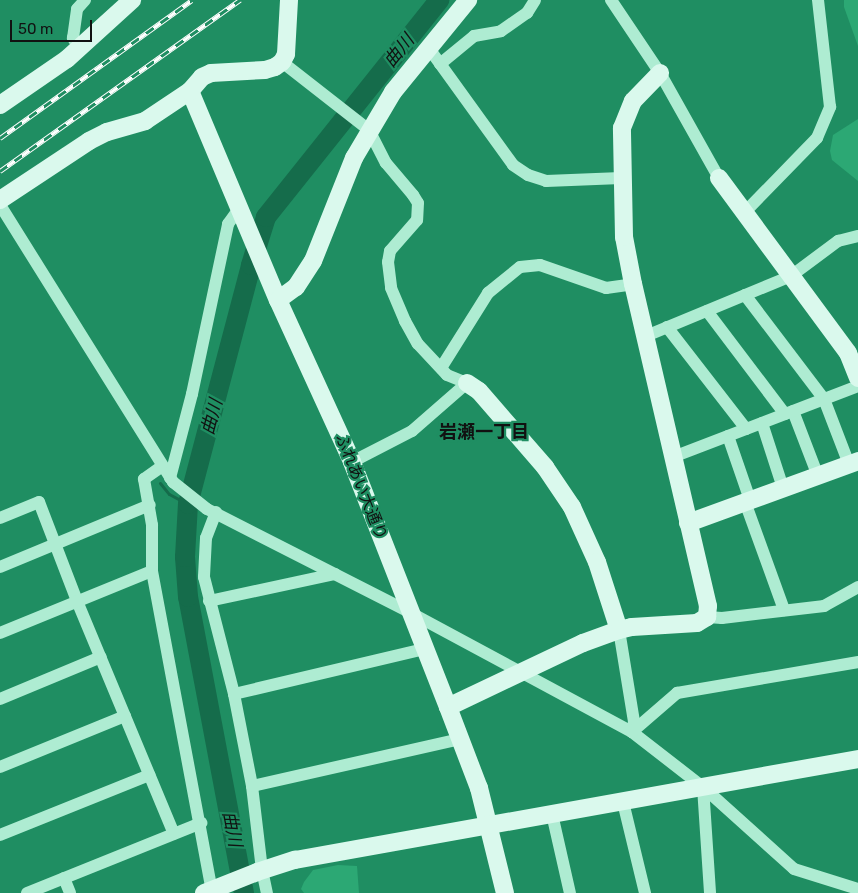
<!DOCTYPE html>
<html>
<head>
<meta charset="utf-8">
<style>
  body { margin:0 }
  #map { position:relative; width:858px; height:893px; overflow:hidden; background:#1f8e62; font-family:Rubik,"Noto Sans JP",sans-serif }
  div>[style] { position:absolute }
  .green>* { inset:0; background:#2ca874 }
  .stream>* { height:3px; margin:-1.5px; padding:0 1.5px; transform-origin:1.5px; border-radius:1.5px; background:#156c4b }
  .river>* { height:20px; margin:-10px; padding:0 10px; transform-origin:10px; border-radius:10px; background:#156c4b }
  .street>* { height:12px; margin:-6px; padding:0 6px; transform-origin:6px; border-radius:6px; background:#aeecd2 }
  .secondary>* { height:18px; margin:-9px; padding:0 9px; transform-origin:9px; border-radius:9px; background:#daf9ed }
  .rail>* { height:5px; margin-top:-2.5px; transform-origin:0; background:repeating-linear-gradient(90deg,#1f8e62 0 9px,#fff 0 18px); box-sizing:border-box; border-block:1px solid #fff }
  span { translate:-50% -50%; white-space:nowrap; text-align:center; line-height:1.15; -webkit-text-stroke:4.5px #1f8e62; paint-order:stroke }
  .street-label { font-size:16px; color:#111 }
  .water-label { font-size:18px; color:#111; font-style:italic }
  .neighbourhood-label { font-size:18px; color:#111; font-weight:700 }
  .scale { position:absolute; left:10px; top:20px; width:82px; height:22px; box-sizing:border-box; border:2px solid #111; border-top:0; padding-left:6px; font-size:15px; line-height:18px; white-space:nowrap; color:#111; -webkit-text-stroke:4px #1f8e62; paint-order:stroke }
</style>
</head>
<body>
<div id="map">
  <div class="green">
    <i style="clip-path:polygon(844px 0,858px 0,858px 46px,844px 7px)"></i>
    <i style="clip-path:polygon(858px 119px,858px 181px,832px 160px,830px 151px,833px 135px)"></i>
    <i style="clip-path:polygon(338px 865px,357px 866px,359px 893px,304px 893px,301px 889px,304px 882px,313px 870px)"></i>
  </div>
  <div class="stream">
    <i style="left:160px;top:483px;width:14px;rotate:51deg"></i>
    <i style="left:169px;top:494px;width:21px;rotate:28deg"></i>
  </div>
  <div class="river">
    <i style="left:244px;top:893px;width:301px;rotate:-100.7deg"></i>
    <i style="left:188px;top:597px;width:40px;rotate:-94.3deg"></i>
    <i style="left:185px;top:557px;width:53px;rotate:-86.8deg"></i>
    <i style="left:188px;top:504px;width:247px;rotate:-75.2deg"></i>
    <i style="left:251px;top:265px;width:50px;rotate:-72.6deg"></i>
    <i style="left:266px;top:217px;width:278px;rotate:-51.4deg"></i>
  </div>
  <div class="street">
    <i style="left:611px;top:0;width:88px;rotate:56.1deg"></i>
    <i style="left:660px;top:73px;width:120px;rotate:60.7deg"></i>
    <i style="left:428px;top:47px;width:145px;rotate:54.2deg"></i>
    <i style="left:513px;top:165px;width:18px;rotate:34deg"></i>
    <i style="left:528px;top:175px;width:19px;rotate:18deg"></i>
    <i style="left:546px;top:181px;width:75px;rotate:-2.3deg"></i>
    <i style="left:79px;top:48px;width:12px;rotate:-121deg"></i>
    <i style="left:73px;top:38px;width:29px;rotate:-82deg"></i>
    <i style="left:77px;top:9px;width:12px;rotate:-48deg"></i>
    <i style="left:282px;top:62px;width:110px;rotate:38deg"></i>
    <i style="left:369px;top:130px;width:37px;rotate:63deg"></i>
    <i style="left:386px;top:163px;width:42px;rotate:49.8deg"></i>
    <i style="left:413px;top:195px;width:9px;rotate:58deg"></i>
    <i style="left:418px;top:203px;width:17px;rotate:93deg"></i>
    <i style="left:417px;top:220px;width:41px;rotate:131.1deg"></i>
    <i style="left:390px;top:251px;width:11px;rotate:100deg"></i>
    <i style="left:388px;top:262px;width:26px;rotate:83deg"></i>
    <i style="left:391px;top:288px;width:36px;rotate:67deg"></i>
    <i style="left:405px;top:321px;width:26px;rotate:61deg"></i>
    <i style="left:418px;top:344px;width:42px;rotate:46.9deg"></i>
    <i style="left:447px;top:375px;width:22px;rotate:22deg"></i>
    <i style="left:467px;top:383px;width:73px;rotate:138.9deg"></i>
    <i style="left:412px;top:431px;width:68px;rotate:152.7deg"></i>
    <i style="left:440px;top:64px;width:44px;rotate:-39.5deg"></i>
    <i style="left:474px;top:36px;width:27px;rotate:-10deg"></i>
    <i style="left:501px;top:31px;width:32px;rotate:-35deg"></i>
    <i style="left:527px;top:13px;width:15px;rotate:-58deg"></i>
    <i style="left:0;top:205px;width:327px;rotate:58deg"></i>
    <i style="left:173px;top:482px;width:43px;rotate:38.5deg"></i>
    <i style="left:207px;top:509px;width:229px;rotate:27deg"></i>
    <i style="left:411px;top:613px;width:251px;rotate:28.3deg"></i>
    <i style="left:632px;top:732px;width:90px;rotate:37.8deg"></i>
    <i style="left:703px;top:787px;width:122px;rotate:42deg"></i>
    <i style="left:794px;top:869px;width:67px;rotate:17.4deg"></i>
    <i style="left:744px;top:213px;width:105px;rotate:-45.8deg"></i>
    <i style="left:817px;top:138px;width:34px;rotate:-67deg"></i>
    <i style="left:830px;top:107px;width:108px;rotate:-96.4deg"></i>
    <i style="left:745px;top:295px;width:131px;rotate:52.8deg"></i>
    <i style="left:824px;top:399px;width:70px;rotate:69deg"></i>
    <i style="left:707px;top:311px;width:129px;rotate:52.9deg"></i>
    <i style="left:667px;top:327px;width:129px;rotate:52.2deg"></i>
    <i style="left:646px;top:336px;width:157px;rotate:-22.5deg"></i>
    <i style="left:791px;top:276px;width:59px;rotate:-36.7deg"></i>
    <i style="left:838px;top:241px;width:21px;rotate:-14deg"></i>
    <i style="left:441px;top:368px;width:89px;rotate:-57.9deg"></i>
    <i style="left:488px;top:293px;width:41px;rotate:-39.1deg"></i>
    <i style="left:520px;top:267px;width:20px;rotate:-6deg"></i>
    <i style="left:540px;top:265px;width:70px;rotate:19.2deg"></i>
    <i style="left:606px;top:288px;width:27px;rotate:-8deg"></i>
    <i style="left:793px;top:411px;width:70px;rotate:69deg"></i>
    <i style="left:762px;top:423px;width:68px;rotate:72.1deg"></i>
    <i style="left:728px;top:436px;width:68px;rotate:71deg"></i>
    <i style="left:673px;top:457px;width:198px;rotate:-21deg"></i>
    <i style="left:161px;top:467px;width:21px;rotate:145deg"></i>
    <i style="left:144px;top:479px;width:47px;rotate:80.1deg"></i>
    <i style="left:152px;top:525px;width:46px;rotate:90deg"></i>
    <i style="left:152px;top:571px;width:328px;rotate:79.4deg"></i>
    <i style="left:170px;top:478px;width:87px;rotate:-75.3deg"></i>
    <i style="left:192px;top:394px;width:174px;rotate:-78deg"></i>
    <i style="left:228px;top:224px;width:19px;rotate:-54deg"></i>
    <i style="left:745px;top:502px;width:115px;rotate:70.1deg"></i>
    <i style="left:216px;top:512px;width:28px;rotate:111deg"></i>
    <i style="left:206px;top:538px;width:39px;rotate:93deg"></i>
    <i style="left:204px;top:577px;width:121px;rotate:75.6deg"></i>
    <i style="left:234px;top:694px;width:94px;rotate:78.9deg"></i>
    <i style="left:252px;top:786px;width:85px;rotate:83.2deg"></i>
    <i style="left:262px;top:870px;width:24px;rotate:78deg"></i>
    <i style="left:0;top:518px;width:42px;rotate:-22.3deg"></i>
    <i style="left:39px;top:502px;width:106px;rotate:69deg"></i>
    <i style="left:77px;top:601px;width:252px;rotate:67.4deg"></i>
    <i style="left:0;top:567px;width:162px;rotate:-22.5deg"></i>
    <i style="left:209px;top:601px;width:129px;rotate:-12.1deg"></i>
    <i style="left:707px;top:617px;width:15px;rotate:4deg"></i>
    <i style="left:722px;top:618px;width:103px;rotate:-6.7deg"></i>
    <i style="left:824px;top:606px;width:39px;rotate:-29deg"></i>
    <i style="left:619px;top:630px;width:93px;rotate:80.7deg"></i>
    <i style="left:634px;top:722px;width:10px;rotate:101deg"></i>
    <i style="left:0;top:633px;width:164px;rotate:-22.2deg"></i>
    <i style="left:234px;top:694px;width:196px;rotate:-13.3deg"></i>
    <i style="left:0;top:699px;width:109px;rotate:-22.6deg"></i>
    <i style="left:632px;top:732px;width:60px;rotate:-40.9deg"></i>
    <i style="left:677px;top:693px;width:184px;rotate:-9.7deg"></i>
    <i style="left:0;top:767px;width:135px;rotate:-22.2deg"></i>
    <i style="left:252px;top:786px;width:214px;rotate:-12.7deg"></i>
    <i style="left:703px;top:787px;width:106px;rotate:86.2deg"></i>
    <i style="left:623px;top:802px;width:94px;rotate:76.4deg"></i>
    <i style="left:552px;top:814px;width:81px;rotate:77.2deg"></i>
    <i style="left:0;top:835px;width:161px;rotate:-21.9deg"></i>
    <i style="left:64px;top:878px;width:16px;rotate:68deg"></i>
    <i style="left:27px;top:893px;width:188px;rotate:-21.9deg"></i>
  </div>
  <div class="secondary">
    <i style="left:190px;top:91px;width:227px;rotate:67.2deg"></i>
    <i style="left:278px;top:300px;width:178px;rotate:65.4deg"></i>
    <i style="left:352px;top:462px;width:263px;rotate:68.6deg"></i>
    <i style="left:448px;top:707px;width:87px;rotate:69.1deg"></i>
    <i style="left:479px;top:788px;width:108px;rotate:76.1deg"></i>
    <i style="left:0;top:105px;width:81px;rotate:-34.5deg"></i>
    <i style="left:67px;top:59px;width:88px;rotate:-42.2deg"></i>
    <i style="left:719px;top:178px;width:217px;rotate:53.6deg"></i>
    <i style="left:848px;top:353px;width:27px;rotate:68deg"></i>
    <i style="left:0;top:200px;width:107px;rotate:-33.5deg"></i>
    <i style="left:89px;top:141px;width:20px;rotate:-27deg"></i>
    <i style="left:107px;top:132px;width:40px;rotate:-16deg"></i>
    <i style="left:145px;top:121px;width:54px;rotate:-33.7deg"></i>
    <i style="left:190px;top:91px;width:18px;rotate:-49deg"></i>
    <i style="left:202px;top:77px;width:10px;rotate:-24deg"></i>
    <i style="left:211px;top:73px;width:54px;rotate:-3.2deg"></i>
    <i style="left:265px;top:70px;width:10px;rotate:-17deg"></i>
    <i style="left:275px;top:67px;width:9px;rotate:-36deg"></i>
    <i style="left:282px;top:62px;width:9px;rotate:-63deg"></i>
    <i style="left:286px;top:54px;width:54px;rotate:-86.8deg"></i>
    <i style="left:278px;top:300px;width:22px;rotate:-36deg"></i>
    <i style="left:296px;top:287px;width:31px;rotate:-57deg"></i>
    <i style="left:313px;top:261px;width:111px;rotate:-68.3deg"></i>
    <i style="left:354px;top:158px;width:77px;rotate:-59.4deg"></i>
    <i style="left:393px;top:92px;width:119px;rotate:-50.8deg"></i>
    <i style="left:467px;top:383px;width:14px;rotate:34deg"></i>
    <i style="left:479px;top:391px;width:101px;rotate:49deg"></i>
    <i style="left:545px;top:467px;width:48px;rotate:56deg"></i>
    <i style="left:572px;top:507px;width:60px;rotate:65.6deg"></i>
    <i style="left:597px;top:562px;width:71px;rotate:72.1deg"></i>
    <i style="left:688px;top:523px;width:181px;rotate:-20deg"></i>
    <i style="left:448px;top:707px;width:149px;rotate:-25.4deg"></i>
    <i style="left:583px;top:643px;width:38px;rotate:-20deg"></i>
    <i style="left:619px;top:630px;width:13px;rotate:-13deg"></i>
    <i style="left:632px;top:627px;width:65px;rotate:-3.5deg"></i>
    <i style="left:697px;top:623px;width:12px;rotate:-31deg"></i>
    <i style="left:707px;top:617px;width:11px;rotate:-85deg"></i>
    <i style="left:708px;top:606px;width:331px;rotate:-103.1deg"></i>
    <i style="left:633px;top:284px;width:48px;rotate:-100.8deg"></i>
    <i style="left:624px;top:237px;width:109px;rotate:-91.1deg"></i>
    <i style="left:622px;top:128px;width:29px;rotate:-68deg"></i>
    <i style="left:633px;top:101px;width:39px;rotate:-46deg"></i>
    <i style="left:204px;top:893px;width:57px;rotate:-21.6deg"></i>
    <i style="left:257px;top:872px;width:40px;rotate:-18deg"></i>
    <i style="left:295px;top:860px;width:572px;rotate:-10.17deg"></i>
  </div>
  <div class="rail">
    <i style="left:0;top:138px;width:236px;rotate:-35.7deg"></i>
    <i style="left:0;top:171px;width:295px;rotate:-35.5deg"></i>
  </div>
  <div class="street-label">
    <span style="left:361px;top:487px;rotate:68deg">ふれあい大通り</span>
  </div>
  <div class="water-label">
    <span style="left:399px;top:51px;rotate:-51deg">曲川</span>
    <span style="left:212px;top:417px;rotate:-75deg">曲川</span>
    <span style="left:232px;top:829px;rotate:79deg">曲川</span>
  </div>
  <div class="neighbourhood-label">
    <span style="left:484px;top:432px">岩瀬一丁目</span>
  </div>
  <div class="scale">50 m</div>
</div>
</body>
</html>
